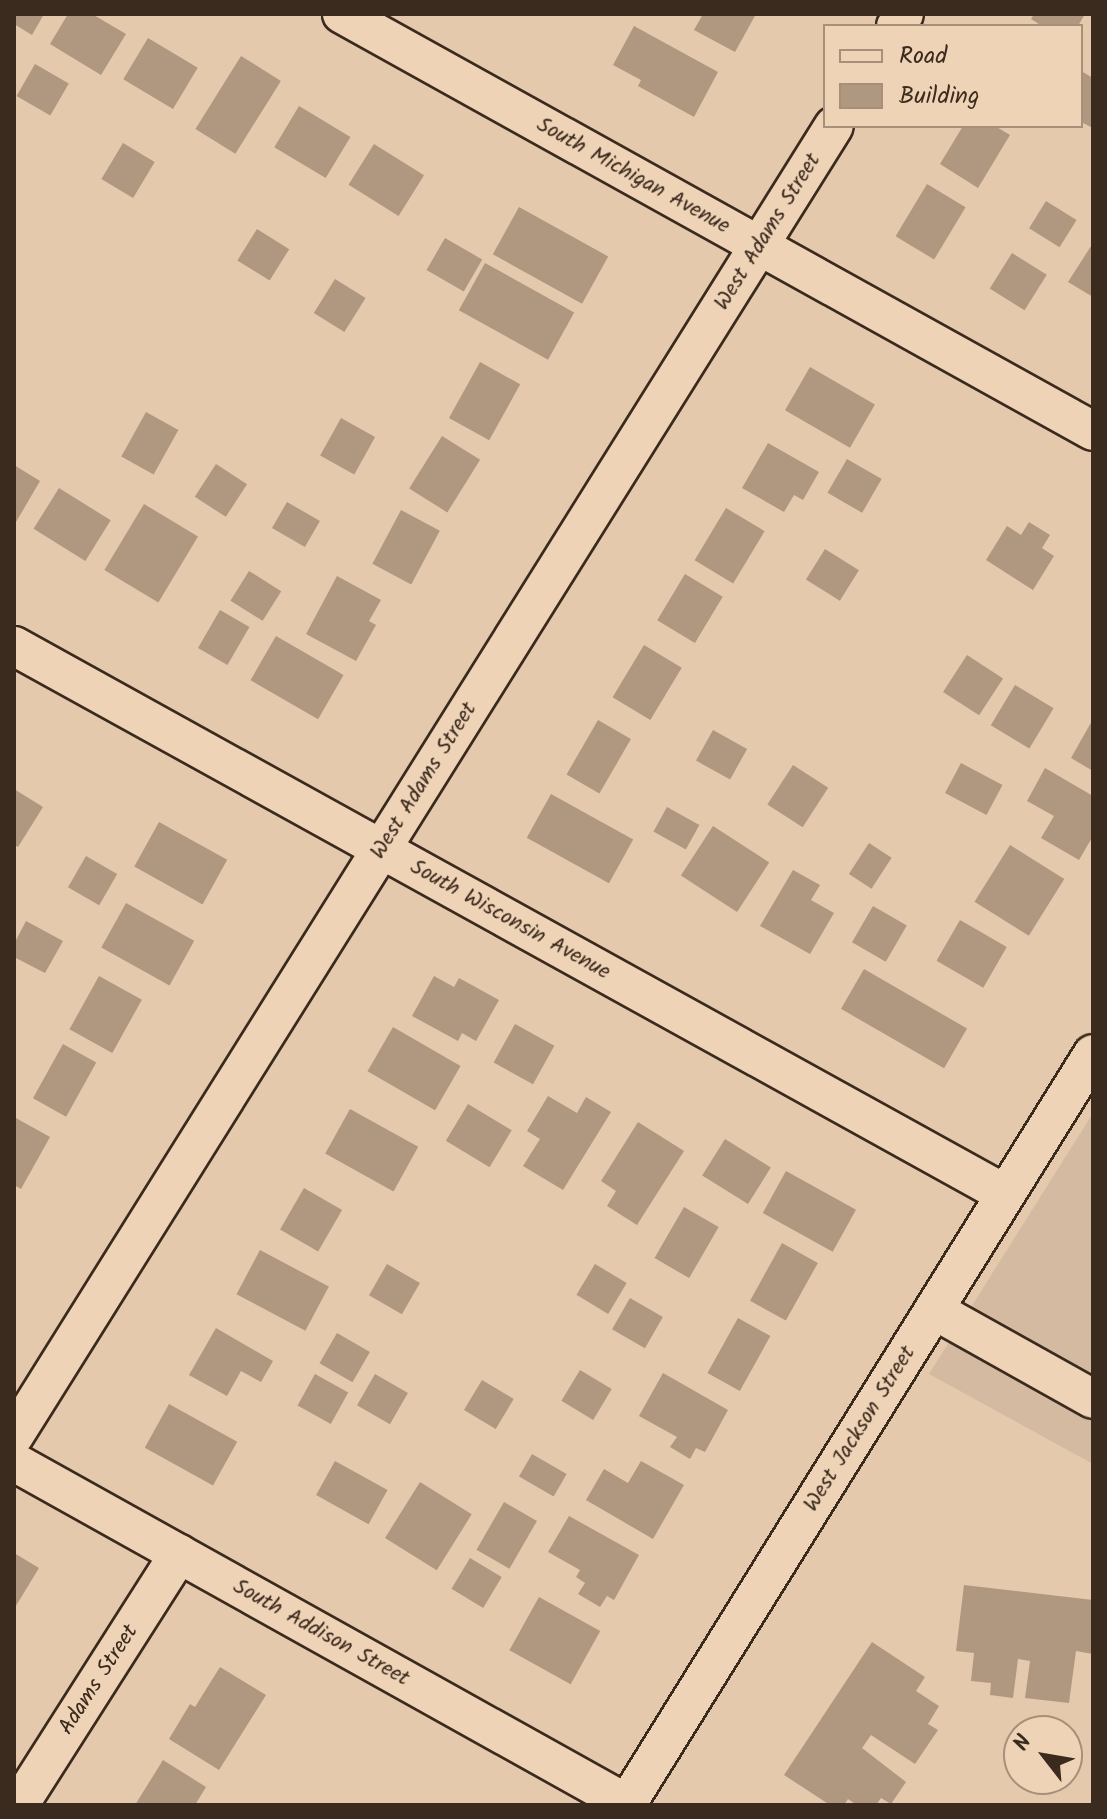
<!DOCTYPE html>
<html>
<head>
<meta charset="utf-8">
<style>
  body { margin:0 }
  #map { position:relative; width:1107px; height:1819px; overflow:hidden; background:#e4c9ad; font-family:Kalam,sans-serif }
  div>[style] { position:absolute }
  .built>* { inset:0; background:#d4baa0 }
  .building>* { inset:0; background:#b09780; transform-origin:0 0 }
  .roads { filter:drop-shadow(2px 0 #3b2a1e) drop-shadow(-2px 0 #3b2a1e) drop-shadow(0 2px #3b2a1e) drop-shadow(0 -2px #3b2a1e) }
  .minor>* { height:38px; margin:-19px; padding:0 19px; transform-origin:19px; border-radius:19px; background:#efd3b6 }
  span { translate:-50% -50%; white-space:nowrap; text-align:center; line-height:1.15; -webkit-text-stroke:6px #efd3b6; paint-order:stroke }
  .street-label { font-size:22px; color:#3b2a1e }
  .frame { position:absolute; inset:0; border:16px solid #3b2a1e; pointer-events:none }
  .legend { position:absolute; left:823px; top:24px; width:260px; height:104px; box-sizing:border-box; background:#efd3b6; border:2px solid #a78f79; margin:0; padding:10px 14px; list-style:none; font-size:24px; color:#3b2a1e }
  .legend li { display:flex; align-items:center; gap:16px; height:40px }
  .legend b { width:40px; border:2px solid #a78f79 }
  .north { position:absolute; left:1003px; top:1715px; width:80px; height:80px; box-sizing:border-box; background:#efd3b6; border:2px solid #a78f79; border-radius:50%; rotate:301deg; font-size:22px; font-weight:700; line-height:32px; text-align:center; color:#3b2a1e }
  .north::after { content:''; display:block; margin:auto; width:28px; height:36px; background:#3b2a1e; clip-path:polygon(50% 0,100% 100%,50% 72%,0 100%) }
</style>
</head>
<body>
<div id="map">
  <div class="built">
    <i style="clip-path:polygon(1093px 1113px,1093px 1464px,929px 1374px)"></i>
  </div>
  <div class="building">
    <i style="clip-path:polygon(14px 14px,44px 14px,32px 35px,14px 24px)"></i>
    <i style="clip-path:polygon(68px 14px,92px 14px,126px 34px,101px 75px,50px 44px)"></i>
    <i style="clip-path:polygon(703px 14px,756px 14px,735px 52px,694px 30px)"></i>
    <i style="clip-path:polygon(1034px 14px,1085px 14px,1078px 26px,1042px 26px,1031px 19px)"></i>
    <i style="clip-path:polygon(634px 26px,718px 72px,694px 117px,638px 86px,641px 80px,613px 65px)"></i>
    <i style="left:148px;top:38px;width:58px;height:48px;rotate:31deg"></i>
    <i style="left:241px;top:56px;width:47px;height:86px;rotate:32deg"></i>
    <i style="left:35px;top:64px;width:39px;height:37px;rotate:30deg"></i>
    <i style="clip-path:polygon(1081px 71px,1093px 78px,1093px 128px,1081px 122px)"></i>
    <i style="left:299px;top:106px;width:60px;height:48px;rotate:31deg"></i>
    <i style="clip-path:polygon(963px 126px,995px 126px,1010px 135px,978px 188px,940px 164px)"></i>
    <i style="left:123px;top:143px;width:37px;height:42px;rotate:31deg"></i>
    <i style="left:374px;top:144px;width:59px;height:48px;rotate:32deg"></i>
    <i style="left:927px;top:184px;width:45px;height:61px;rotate:31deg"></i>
    <i style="left:1046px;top:201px;width:36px;height:32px;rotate:32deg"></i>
    <i style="left:519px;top:207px;width:102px;height:54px;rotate:29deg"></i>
    <i style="left:257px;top:229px;width:38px;height:37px;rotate:32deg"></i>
    <i style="left:445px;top:238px;width:43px;height:37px;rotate:30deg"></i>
    <i style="clip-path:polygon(1093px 243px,1093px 297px,1068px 282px)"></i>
    <i style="left:1012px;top:253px;width:41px;height:42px;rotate:32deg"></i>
    <i style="left:485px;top:263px;width:102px;height:54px;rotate:29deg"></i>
    <i style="left:335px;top:279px;width:36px;height:40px;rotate:32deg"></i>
    <i style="left:480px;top:362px;width:46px;height:64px;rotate:29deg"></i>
    <i style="left:810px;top:367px;width:75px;height:50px;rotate:30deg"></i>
    <i style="left:146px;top:412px;width:37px;height:51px;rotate:29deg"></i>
    <i style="left:341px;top:418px;width:39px;height:43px;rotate:29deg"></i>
    <i style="left:442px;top:436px;width:45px;height:62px;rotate:32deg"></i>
    <i style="clip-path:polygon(768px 443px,819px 472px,803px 500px,794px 495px,784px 512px,742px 488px)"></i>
    <i style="left:847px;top:459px;width:40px;height:39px;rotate:30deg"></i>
    <i style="left:216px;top:464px;width:37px;height:39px;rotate:33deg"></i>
    <i style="clip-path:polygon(14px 465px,40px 481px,16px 522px,14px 521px)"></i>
    <i style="left:59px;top:488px;width:61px;height:48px;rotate:32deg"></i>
    <i style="left:287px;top:502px;width:38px;height:30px;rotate:30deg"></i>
    <i style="left:144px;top:504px;width:63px;height:77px;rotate:31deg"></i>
    <i style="left:726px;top:508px;width:45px;height:61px;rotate:31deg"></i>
    <i style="left:401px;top:510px;width:44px;height:61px;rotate:28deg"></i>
    <i style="clip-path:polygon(1029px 522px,1050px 535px,1042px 548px,1054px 556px,1033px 590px,986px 560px,1007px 526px,1021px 535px)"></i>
    <i style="left:825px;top:549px;width:40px;height:36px;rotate:32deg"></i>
    <i style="left:249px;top:571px;width:38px;height:35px;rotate:32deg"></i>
    <i style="left:685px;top:574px;width:44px;height:54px;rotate:31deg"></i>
    <i style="clip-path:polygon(337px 576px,381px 600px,369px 621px,376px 625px,356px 661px,306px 634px)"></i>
    <i style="left:220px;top:610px;width:34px;height:44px;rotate:30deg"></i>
    <i style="left:276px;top:636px;width:78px;height:51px;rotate:30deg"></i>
    <i style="left:644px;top:645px;width:44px;height:61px;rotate:31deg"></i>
    <i style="left:967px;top:655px;width:43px;height:44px;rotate:33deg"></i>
    <i style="left:1015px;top:685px;width:45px;height:47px;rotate:31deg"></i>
    <i style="clip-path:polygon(1093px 719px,1093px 771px,1071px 758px)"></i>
    <i style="left:598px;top:720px;width:38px;height:63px;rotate:30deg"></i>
    <i style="left:713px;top:730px;width:39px;height:35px;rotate:29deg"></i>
    <i style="left:961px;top:763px;width:47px;height:34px;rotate:28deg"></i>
    <i style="left:793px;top:765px;width:42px;height:47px;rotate:33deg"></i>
    <i style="clip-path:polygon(1045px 768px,1093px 796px,1093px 836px,1079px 860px,1041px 838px,1054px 816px,1027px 801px)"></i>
    <i style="clip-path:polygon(14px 789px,43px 807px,18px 847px,14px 845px)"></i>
    <i style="left:551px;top:794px;width:94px;height:50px;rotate:29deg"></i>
    <i style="left:667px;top:807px;width:37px;height:28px;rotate:29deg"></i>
    <i style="left:159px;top:822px;width:78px;height:51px;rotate:29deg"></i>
    <i style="left:713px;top:826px;width:67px;height:59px;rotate:33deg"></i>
    <i style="left:869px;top:843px;width:27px;height:37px;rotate:33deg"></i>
    <i style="left:1010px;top:845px;width:64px;height:67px;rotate:32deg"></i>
    <i style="left:86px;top:856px;width:36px;height:36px;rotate:30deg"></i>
    <i style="clip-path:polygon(793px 870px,820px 885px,811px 900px,834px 913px,810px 954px,760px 926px)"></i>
    <i style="left:126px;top:903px;width:78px;height:51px;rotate:29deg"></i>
    <i style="left:873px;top:906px;width:39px;height:42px;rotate:30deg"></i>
    <i style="left:960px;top:920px;width:54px;height:47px;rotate:30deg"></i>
    <i style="clip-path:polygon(26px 921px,63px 941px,45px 973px,14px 957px,14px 944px)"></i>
    <i style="left:864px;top:969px;width:119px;height:46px;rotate:30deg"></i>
    <i style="left:99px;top:976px;width:49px;height:61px;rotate:29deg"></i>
    <i style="clip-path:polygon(434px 976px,454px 987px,459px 978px,499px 1000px,476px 1041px,462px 1033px,458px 1041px,412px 1016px)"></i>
    <i style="left:515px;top:1024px;width:45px;height:44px;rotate:29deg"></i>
    <i style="left:393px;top:1027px;width:78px;height:51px;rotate:30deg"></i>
    <i style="left:63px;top:1044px;width:38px;height:62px;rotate:29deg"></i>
    <i style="clip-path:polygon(548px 1096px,577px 1113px,586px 1097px,611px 1112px,563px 1190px,523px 1166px,540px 1139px,527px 1131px)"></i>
    <i style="left:468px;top:1104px;width:51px;height:43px;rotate:31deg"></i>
    <i style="left:350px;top:1109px;width:78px;height:51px;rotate:29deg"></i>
    <i style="clip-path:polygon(14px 1117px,50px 1137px,21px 1189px,14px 1185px)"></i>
    <i style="clip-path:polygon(638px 1122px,684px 1151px,637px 1225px,607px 1206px,616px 1191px,601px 1181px)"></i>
    <i style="left:725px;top:1139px;width:54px;height:43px;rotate:32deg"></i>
    <i style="left:786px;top:1171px;width:80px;height:48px;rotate:29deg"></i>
    <i style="left:304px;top:1188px;width:44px;height:48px;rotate:30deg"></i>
    <i style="left:684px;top:1207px;width:40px;height:59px;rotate:30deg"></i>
    <i style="left:782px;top:1243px;width:41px;height:66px;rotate:29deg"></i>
    <i style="left:260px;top:1250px;width:78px;height:50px;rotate:28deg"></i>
    <i style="left:387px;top:1264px;width:38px;height:36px;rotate:30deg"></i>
    <i style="left:595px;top:1264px;width:37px;height:36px;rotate:31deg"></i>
    <i style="left:630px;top:1298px;width:38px;height:36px;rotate:30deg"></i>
    <i style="left:738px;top:1318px;width:37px;height:63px;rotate:29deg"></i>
    <i style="clip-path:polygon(216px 1328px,273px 1361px,261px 1382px,241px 1371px,227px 1396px,189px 1375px)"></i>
    <i style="left:337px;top:1333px;width:38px;height:35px;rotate:30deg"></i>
    <i style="left:580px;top:1370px;width:37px;height:36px;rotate:31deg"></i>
    <i style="clip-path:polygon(663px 1373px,728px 1410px,705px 1452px,696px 1448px,690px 1459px,670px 1447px,677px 1437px,639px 1416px)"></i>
    <i style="left:315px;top:1374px;width:38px;height:36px;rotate:29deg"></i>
    <i style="left:375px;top:1374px;width:38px;height:36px;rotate:30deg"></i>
    <i style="left:482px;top:1380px;width:37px;height:35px;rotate:31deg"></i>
    <i style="left:169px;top:1404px;width:78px;height:50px;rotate:29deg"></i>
    <i style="left:532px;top:1454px;width:40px;height:26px;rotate:30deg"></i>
    <i style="left:335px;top:1461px;width:60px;height:39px;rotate:29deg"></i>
    <i style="clip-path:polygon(641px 1461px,684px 1485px,653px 1539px,586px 1500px,604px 1469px,628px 1483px)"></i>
    <i style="left:420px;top:1482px;width:61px;height:66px;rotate:32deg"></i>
    <i style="left:504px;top:1502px;width:38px;height:55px;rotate:30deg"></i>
    <i style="clip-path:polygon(569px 1516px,639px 1555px,614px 1600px,607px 1596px,600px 1607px,578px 1594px,585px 1583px,576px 1577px,580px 1570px,548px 1552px)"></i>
    <i style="clip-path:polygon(14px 1553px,39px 1568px,14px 1609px)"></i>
    <i style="left:470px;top:1558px;width:37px;height:36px;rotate:31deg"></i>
    <i style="clip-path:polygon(964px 1585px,1093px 1600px,1093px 1654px,1076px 1651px,1069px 1703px,1025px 1698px,1030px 1661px,1018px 1659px,1013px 1698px,990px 1695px,991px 1683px,971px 1681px,974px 1653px,956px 1651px)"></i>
    <i style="left:539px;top:1597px;width:70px;height:61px;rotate:29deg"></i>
    <i style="clip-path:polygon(872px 1642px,925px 1677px,916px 1691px,939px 1706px,928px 1724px,938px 1730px,915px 1764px,871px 1735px,862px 1748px,906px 1782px,891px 1804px,881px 1798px,876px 1805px,857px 1805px,848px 1799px,844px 1805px,830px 1805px,784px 1775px)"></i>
    <i style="clip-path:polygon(220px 1667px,266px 1695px,219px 1770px,169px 1739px,190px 1704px,195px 1707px)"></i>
    <i style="clip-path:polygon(163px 1760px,206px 1787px,195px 1805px,135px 1805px)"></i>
  </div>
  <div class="roads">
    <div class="minor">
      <i style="left:342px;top:14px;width:859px;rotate:29.04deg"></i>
      <i style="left:896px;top:26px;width:14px;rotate:-56deg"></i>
      <i style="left:14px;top:646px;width:1132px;rotate:28.94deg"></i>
      <i style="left:934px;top:1310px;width:182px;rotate:29.2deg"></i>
      <i style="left:14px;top:1436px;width:1545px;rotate:-57.96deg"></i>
      <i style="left:14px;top:1462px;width:704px;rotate:29.15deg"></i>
      <i style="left:19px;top:1805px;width:298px;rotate:-57.5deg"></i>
      <i style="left:626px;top:1805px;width:884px;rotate:-58.13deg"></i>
    </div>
  </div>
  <div class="street-label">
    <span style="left:633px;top:176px;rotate:29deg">South Michigan Avenue</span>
    <span style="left:768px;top:232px;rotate:-58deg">West Adams Street</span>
    <span style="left:424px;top:781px;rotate:-58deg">West Adams Street</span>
    <span style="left:510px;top:920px;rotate:29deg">South Wisconsin Avenue</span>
    <span style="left:860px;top:1429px;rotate:-58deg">West Jackson Street</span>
    <span style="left:321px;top:1633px;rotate:29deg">South Addison Street</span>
    <span style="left:99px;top:1680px;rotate:-57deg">Adams Street</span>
  </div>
  <div class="frame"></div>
  <ul class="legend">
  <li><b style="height:10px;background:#efd3b6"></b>Road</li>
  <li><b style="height:22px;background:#b09780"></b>Building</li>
  </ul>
  <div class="north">N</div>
</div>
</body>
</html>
